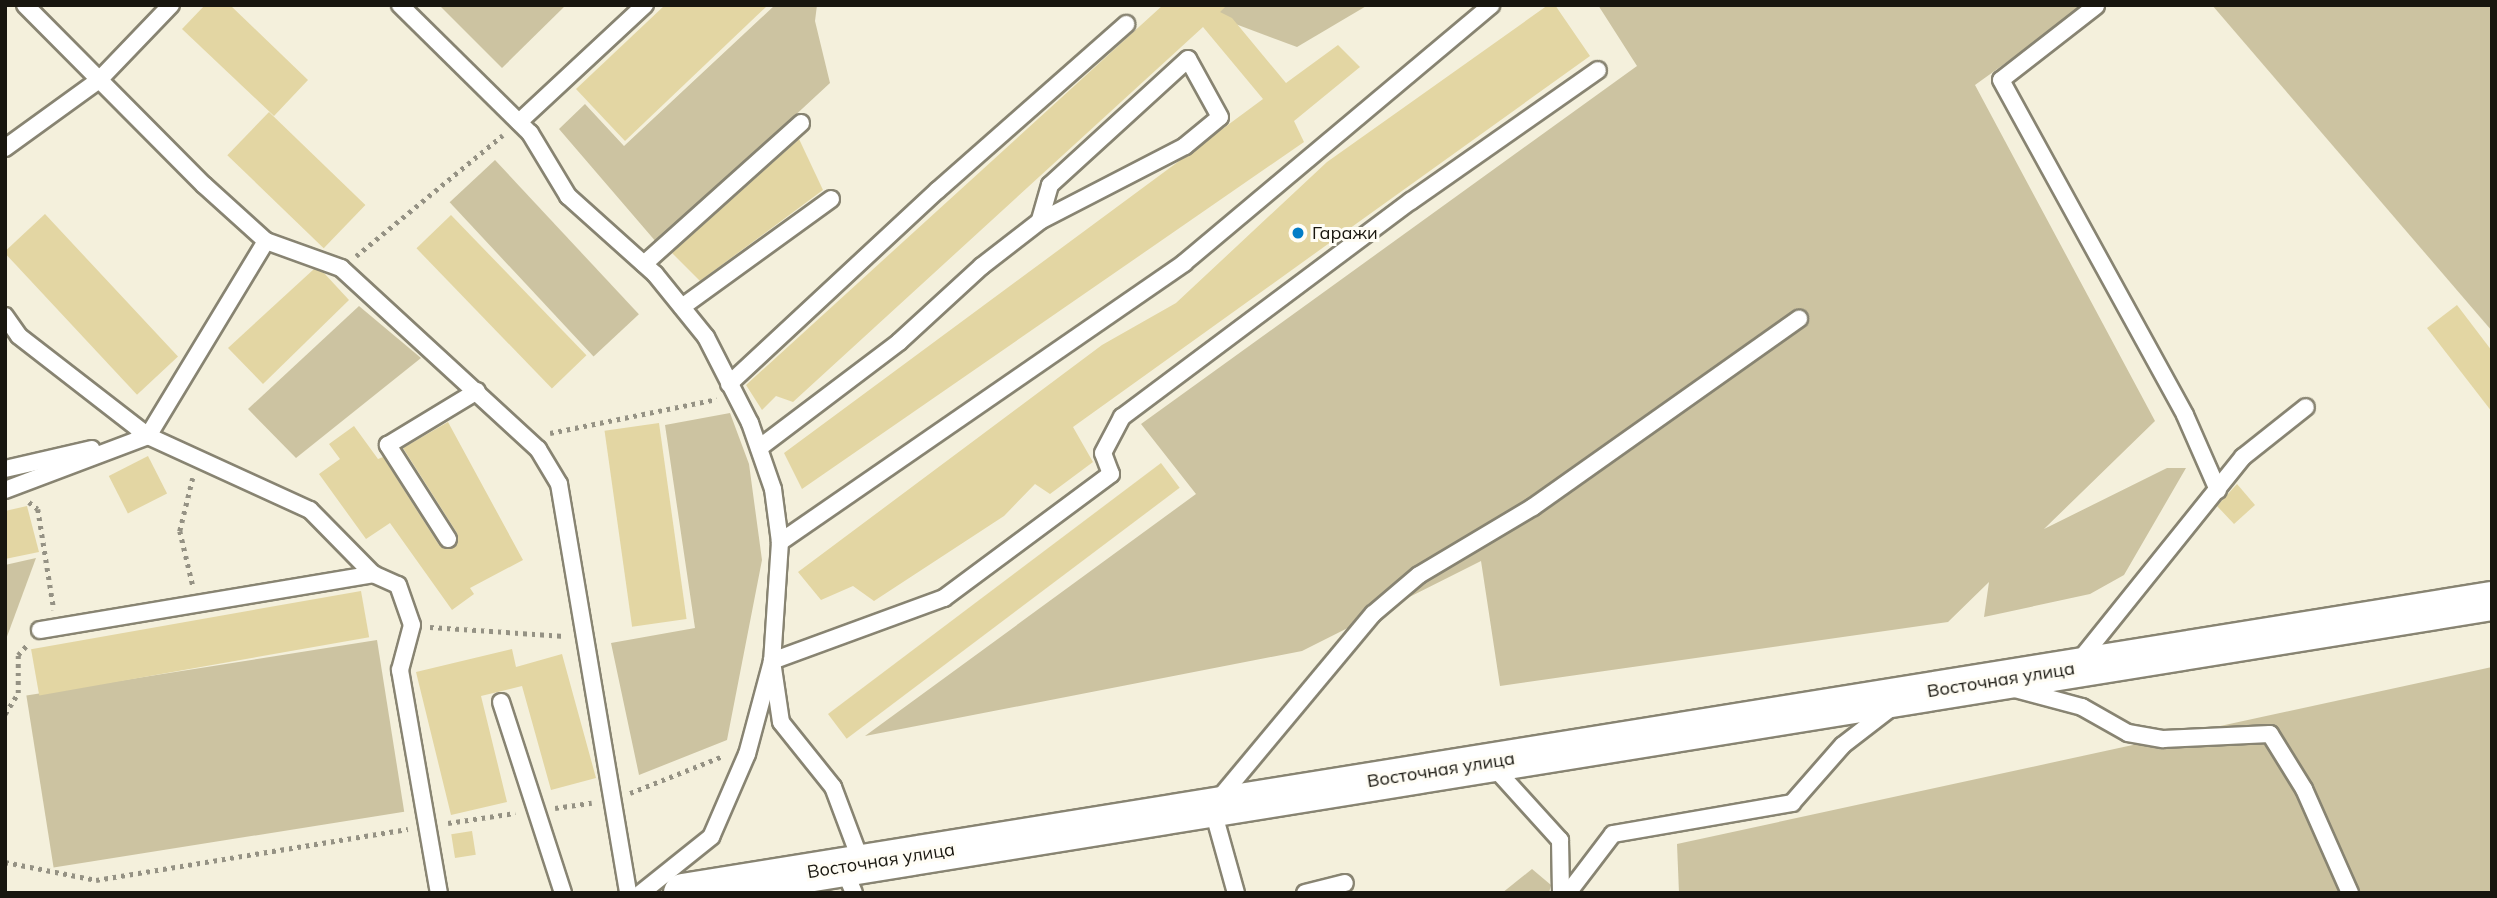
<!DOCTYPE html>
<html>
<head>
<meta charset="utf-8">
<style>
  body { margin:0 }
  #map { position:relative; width:2497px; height:898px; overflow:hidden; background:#f4f0dc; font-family:Mulish,sans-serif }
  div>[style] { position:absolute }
  .green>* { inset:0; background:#ccc3a1; transform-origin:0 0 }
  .building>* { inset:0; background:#e3d6a3; transform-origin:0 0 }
  .path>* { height:4.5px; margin-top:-2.25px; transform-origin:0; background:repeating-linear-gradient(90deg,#959284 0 3.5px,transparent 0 8.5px) }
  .roads { filter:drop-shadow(2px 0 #888472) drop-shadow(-2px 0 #888472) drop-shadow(0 2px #888472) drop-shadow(0 -2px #888472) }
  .lane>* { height:16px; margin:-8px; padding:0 8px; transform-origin:8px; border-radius:8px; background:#fff }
  .secondary>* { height:38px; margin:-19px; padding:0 19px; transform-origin:19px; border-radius:19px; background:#fff }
  .dots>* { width:19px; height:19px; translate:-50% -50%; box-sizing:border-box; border:4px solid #fffdf5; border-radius:50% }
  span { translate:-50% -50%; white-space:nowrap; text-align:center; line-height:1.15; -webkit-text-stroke:6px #fffdf5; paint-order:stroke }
  .poi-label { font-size:18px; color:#18160f }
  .left { translate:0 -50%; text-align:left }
  .street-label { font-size:18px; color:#18160f }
  .frame { position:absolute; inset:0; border:7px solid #18160f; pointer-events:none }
</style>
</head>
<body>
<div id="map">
  <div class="green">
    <i style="clip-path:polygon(439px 5px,566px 5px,502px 68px)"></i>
    <i style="clip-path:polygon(775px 5px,817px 5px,815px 21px,830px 83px,657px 243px,559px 129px,585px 104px,624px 146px)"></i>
    <i style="clip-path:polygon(1185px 5px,1368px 5px,1297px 47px)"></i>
    <i style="clip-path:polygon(1598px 5px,2086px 5px,1975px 85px,2155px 421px,2044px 529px,2167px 468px,2186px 468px,2124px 575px,2090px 594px,1984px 617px,1989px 582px,1948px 622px,1500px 686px,1481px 561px,1302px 651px,865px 736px,1196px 494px,1141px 424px,1637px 66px)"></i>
    <i style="clip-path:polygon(2212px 5px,2492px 5px,2492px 331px)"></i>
    <i style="left:495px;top:160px;width:211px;height:62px;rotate:47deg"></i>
    <i style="clip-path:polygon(359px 306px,421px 358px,296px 458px,248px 409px)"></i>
    <i style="clip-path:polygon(730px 413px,749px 464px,762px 560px,727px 740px,639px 775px,611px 643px,695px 628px,665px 425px)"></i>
    <i style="clip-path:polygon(36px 558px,5px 642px,5px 565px)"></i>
    <i style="left:377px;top:640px;width:174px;height:355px;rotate:81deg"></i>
    <i style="clip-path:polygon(2492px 667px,2492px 893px,1679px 893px,1677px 844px)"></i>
    <i style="clip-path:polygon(1532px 869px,1551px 885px,1549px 893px,1502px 893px)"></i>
  </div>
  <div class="building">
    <i style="clip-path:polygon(205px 5px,230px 5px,308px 80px,274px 116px,182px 29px)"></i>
    <i style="clip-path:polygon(665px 5px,768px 5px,625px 141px,576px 89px)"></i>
    <i style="clip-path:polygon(1163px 5px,1227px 5px,1220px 12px,1232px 18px,1286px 83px,1338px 45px,1360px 67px,1294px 121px,1304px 142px,802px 489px,784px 453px,1263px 99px,1203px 27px,793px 402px,776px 396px,762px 410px,746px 385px)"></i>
    <i style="clip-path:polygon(1548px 5px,1555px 5px,1590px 56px,1073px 427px,1093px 462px,1050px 494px,1035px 484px,1004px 516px,874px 601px,853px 586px,821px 600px,798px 572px,1102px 345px,1176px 303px,1327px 162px)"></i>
    <i style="left:269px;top:112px;width:134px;height:60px;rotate:44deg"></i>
    <i style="clip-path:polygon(799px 139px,823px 190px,700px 281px,672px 253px)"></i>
    <i style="left:45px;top:214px;width:195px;height:56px;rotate:47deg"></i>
    <i style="left:451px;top:215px;width:195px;height:48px;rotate:46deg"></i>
    <i style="clip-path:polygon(314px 269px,324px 273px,349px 300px,263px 384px,228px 348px)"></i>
    <i style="clip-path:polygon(2457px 305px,2492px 351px,2492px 412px,2427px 328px)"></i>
    <i style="clip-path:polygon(448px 422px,523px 560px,470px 588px,474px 594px,452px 610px,390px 523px,366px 539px,319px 474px,340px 459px,329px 444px,354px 426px,378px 459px,383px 457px,439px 545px,453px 548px,457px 533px,403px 448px)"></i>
    <i style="left:659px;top:423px;width:198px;height:55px;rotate:82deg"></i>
    <i style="left:148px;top:456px;width:42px;height:44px;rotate:63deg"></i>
    <i style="left:1161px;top:463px;width:31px;height:417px;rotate:53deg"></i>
    <i style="clip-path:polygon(2237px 484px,2255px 505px,2234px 524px,2217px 506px)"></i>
    <i style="clip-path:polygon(27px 506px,39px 552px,5px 559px,5px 511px)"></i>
    <i style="left:361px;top:591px;width:47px;height:335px;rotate:80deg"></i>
    <i style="clip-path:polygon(512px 649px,516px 667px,562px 654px,596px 778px,551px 790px,522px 686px,481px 696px,507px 802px,451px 815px,416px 672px)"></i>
    <i style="left:472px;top:831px;width:24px;height:21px;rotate:81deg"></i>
  </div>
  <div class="path">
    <i style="left:356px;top:256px;width:190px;rotate:-39.5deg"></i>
    <i style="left:550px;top:433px;width:170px;rotate:-11.5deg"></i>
    <i style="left:193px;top:478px;width:55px;rotate:103.8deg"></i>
    <i style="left:180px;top:531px;width:57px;rotate:76.7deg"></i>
    <i style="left:29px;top:502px;width:11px;rotate:38deg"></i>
    <i style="left:38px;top:509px;width:102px;rotate:81deg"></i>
    <i style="left:430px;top:627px;width:135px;rotate:3.8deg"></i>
    <i style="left:5px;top:714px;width:25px;rotate:-58deg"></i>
    <i style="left:18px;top:693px;width:38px;rotate:-90deg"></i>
    <i style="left:18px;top:655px;width:15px;rotate:-48deg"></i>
    <i style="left:630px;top:793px;width:100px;rotate:-21.7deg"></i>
    <i style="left:555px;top:808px;width:37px;rotate:-8deg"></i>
    <i style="left:448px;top:823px;width:68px;rotate:-8.5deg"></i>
    <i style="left:5px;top:862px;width:93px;rotate:11.2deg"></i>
    <i style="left:96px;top:880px;width:316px;rotate:-9.3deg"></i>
  </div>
  <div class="roads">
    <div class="lane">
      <i style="left:25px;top:5px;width:254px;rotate:45.2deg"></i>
      <i style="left:204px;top:185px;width:84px;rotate:42.1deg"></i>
      <i style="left:266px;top:241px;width:80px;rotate:19.8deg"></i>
      <i style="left:341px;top:268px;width:268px;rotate:42.6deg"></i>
      <i style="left:538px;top:449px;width:41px;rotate:59deg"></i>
      <i style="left:559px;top:484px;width:415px;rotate:80.4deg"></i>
      <i style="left:400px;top:5px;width:182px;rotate:44.6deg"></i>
      <i style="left:530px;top:133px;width:74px;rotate:58.9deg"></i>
      <i style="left:568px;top:196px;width:117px;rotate:41.9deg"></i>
      <i style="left:655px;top:274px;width:81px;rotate:51deg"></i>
      <i style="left:706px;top:337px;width:97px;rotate:62.9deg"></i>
      <i style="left:750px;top:423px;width:70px;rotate:70.8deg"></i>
      <i style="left:773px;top:489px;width:53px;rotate:82.5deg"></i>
      <i style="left:780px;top:542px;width:119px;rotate:93.8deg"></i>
      <i style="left:772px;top:661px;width:96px;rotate:105deg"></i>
      <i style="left:747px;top:754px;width:90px;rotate:113.4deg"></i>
      <i style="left:711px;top:837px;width:90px;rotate:141.3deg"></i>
      <i style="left:2096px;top:6px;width:120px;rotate:142.1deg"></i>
      <i style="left:2001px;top:80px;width:382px;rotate:61.2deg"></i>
      <i style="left:2185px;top:415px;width:82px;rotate:66.3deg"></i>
      <i style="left:519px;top:122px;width:172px;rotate:-42.9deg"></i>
      <i style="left:5px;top:148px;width:116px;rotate:-35.9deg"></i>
      <i style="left:99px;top:80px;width:104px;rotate:-46.2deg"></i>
      <i style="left:644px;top:264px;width:211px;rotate:-41.9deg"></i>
      <i style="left:682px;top:307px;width:184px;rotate:-35.9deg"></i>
      <i style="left:5px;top:316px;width:24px;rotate:55deg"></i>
      <i style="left:19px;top:336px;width:163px;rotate:37.8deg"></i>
      <i style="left:729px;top:384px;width:285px;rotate:-42.9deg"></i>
      <i style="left:938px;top:190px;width:251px;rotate:-41.4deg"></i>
      <i style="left:138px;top:438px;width:10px;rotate:-11deg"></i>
      <i style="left:148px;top:436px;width:228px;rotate:-58.8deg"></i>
      <i style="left:759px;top:448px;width:176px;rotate:-37.1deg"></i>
      <i style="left:899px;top:342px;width:113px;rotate:-42.5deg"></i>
      <i style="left:982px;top:266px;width:73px;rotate:-37.8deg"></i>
      <i style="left:1040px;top:221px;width:163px;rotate:-27.3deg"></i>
      <i style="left:1185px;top:146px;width:45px;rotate:-39.6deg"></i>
      <i style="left:1220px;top:117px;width:66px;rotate:-118.9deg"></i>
      <i style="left:1188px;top:59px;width:187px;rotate:137.6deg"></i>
      <i style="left:1050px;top:185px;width:37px;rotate:106deg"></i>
      <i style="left:5px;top:469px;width:89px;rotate:-12.9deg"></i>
      <i style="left:5px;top:490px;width:153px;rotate:-20.7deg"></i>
      <i style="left:148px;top:436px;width:178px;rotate:24.6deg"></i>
      <i style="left:310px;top:510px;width:90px;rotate:45.5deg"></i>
      <i style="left:373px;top:574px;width:27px;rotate:24deg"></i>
      <i style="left:398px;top:585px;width:42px;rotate:70.7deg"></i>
      <i style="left:412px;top:625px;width:47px;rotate:104.9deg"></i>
      <i style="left:400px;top:670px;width:226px;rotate:80.1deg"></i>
      <i style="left:448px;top:539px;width:112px;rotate:-122.6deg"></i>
      <i style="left:388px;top:445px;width:104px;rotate:-31.2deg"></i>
      <i style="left:780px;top:542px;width:491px;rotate:-34.6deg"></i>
      <i style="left:1184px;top:263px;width:401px;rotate:-40deg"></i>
      <i style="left:40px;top:630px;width:338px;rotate:-9.5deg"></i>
      <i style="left:2079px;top:661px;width:262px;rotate:-51.2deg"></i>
      <i style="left:2243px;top:457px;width:80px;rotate:-38.4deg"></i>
      <i style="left:2015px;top:689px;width:69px;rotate:15deg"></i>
      <i style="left:2082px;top:707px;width:53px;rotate:29.5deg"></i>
      <i style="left:2128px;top:733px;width:36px;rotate:10deg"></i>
      <i style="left:2163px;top:739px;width:107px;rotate:-2.7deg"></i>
      <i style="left:2270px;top:734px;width:65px;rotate:58.3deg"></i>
      <i style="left:2304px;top:789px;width:114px;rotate:66.1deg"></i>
      <i style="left:501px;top:702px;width:201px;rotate:72deg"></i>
      <i style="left:1491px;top:764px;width:103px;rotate:47.8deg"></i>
      <i style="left:1560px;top:840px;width:53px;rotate:88.9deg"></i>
      <i style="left:862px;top:864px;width:82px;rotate:-110.6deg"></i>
      <i style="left:833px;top:787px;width:83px;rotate:-128.7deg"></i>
      <i style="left:781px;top:722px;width:62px;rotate:-98.4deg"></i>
      <i style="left:772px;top:661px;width:183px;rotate:-20.1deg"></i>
      <i style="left:944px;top:598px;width:208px;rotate:-36.6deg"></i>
      <i style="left:1111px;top:474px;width:22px;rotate:-111deg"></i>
      <i style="left:1103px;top:453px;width:41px;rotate:-62.2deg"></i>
      <i style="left:1122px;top:417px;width:361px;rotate:-36.8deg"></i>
      <i style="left:1411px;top:201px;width:228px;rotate:-35deg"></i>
      <i style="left:843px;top:867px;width:28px;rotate:67deg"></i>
      <i style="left:1236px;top:893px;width:89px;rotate:-105.6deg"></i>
      <i style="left:1212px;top:807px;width:251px;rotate:-50.2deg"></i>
      <i style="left:1373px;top:614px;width:60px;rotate:-40.3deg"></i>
      <i style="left:1419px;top:575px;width:133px;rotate:-30.8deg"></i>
      <i style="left:1533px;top:507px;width:326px;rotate:-35.3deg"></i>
      <i style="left:1305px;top:893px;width:41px;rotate:-14deg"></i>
      <i style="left:1568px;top:893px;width:74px;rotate:-52.7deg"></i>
      <i style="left:1613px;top:834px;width:182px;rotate:-9.8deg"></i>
      <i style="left:1792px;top:803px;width:77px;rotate:-48.7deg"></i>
      <i style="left:1843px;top:745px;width:61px;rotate:-37.6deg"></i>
    </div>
    <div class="secondary">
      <i style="left:683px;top:893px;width:1832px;rotate:-9.17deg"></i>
    </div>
  </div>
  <div class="dots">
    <i style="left:1298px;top:233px;background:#027dc6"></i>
  </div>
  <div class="poi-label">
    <span class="left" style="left:1312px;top:233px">Гаражи</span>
  </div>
  <div class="street-label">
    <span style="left:2001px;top:680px;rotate:-9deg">Восточная улица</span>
    <span style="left:1441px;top:770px;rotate:-9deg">Восточная улица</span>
    <span style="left:881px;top:861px;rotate:-9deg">Восточная улица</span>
  </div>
  <div class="frame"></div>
</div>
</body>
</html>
